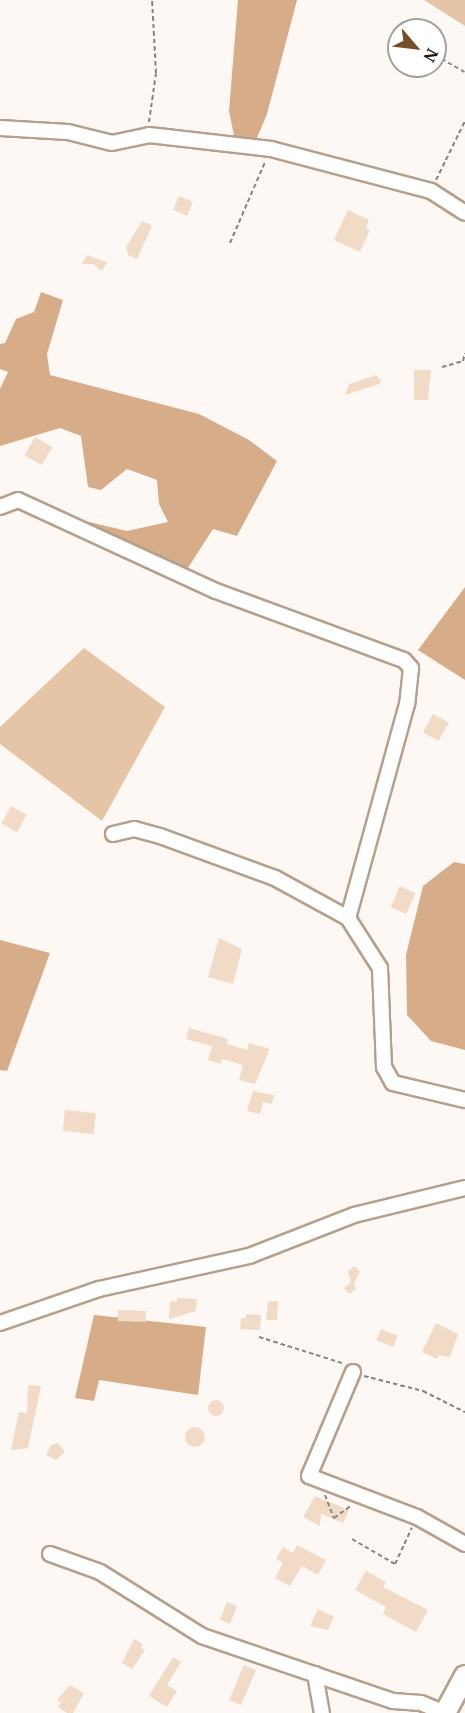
<!DOCTYPE html>
<html>
<head>
<meta charset="utf-8">
<style>
  body { margin:0 }
  #map { position:relative; width:465px; height:1713px; overflow:hidden; background:#fdf8f4; font-family:"Noto Serif",serif }
  div>[style] { position:absolute }
  .green>* { inset:0; background:#e6c5a6 }
  .forest>* { inset:0; background:#d6ad88 }
  .building>* { inset:0; background:#f1dbc7; transform-origin:0 0 }
  .round { border-radius:50% }
  .path>* { height:2px; margin-top:-1px; transform-origin:0; background:repeating-linear-gradient(90deg,#89837d 0 4.5px,transparent 0 7.5px) }
  .roads { filter:drop-shadow(2px 0 #b4a08d) drop-shadow(-2px 0 #b4a08d) drop-shadow(0 2px #b4a08d) drop-shadow(0 -2px #b4a08d) }
  .minor>* { height:14px; margin:-7px; padding:0 7px; transform-origin:7px; border-radius:7px; background:#fff }
  .secondary>* { height:20px; margin:-10px; padding:0 10px; transform-origin:10px; border-radius:10px; background:#fff }
  span { translate:-50% -50%; white-space:nowrap; text-align:center; line-height:1.15; -webkit-text-stroke:4.5px #fff; paint-order:stroke }
  .north { position:absolute; left:387px; top:18px; width:60px; height:60px; box-sizing:border-box; background:#fff; border:2px solid #a4a19e; border-radius:50%; rotate:118deg; font-size:16px; font-weight:700; line-height:24px; text-align:center; color:#1c140d }
  .north::after { content:''; display:block; margin:auto; width:21px; height:27px; background:#734e29; clip-path:polygon(50% 0,100% 100%,50% 72%,0 100%) }
</style>
</head>
<body>
<div id="map">
  <div class="green">
    <i style="clip-path:polygon(424px 0,465px 0,465px 26px)"></i>
    <i style="clip-path:polygon(84px 648px,165px 707px,102px 821px,0 744px,0 727px)"></i>
  </div>
  <div class="forest">
    <i style="clip-path:polygon(238px 0,297px 0,267px 114px,253px 147px,236px 145px,229px 111px)"></i>
    <i style="clip-path:polygon(41px 292px,63px 300px,47px 354px,50px 375px,199px 414px,249px 440px,277px 461px,237px 536px,213px 529px,179px 582px,85px 521px,127px 531px,168px 522px,159px 504px,157px 480px,127px 469px,101px 490px,88px 487px,81px 436px,60px 428px,0 446px,0 389px,8px 372px,0 369px,0 344px,5px 343px,16px 319px,34px 312px)"></i>
    <i style="clip-path:polygon(465px 587px,465px 680px,418px 650px)"></i>
    <i style="clip-path:polygon(454px 862px,465px 864px,465px 1050px,431px 1041px,407px 1015px,406px 955px,423px 886px)"></i>
    <i style="clip-path:polygon(0 940px,50px 953px,7px 1071px,0 1070px)"></i>
    <i style="clip-path:polygon(94px 1315px,206px 1327px,198px 1395px,99px 1380px,94px 1401px,75px 1398px)"></i>
  </div>
  <div class="building">
    <i style="left:179px;top:196px;width:15px;height:15px;rotate:23deg"></i>
    <i style="clip-path:polygon(348px 210px,369px 220px,366px 228px,370px 230px,360px 252px,334px 240px)"></i>
    <i style="clip-path:polygon(142px 221px,152px 226px,137px 259px,128px 255px,126px 247px)"></i>
    <i style="clip-path:polygon(87px 255px,107px 262px,102px 271px,93px 264px,82px 264px)"></i>
    <i style="clip-path:polygon(414px 370px,431px 370px,428px 400px,414px 400px)"></i>
    <i style="clip-path:polygon(376px 375px,381px 381px,379px 384px,345px 395px,349px 384px)"></i>
    <i style="left:35px;top:437px;width:20px;height:21px;rotate:30deg"></i>
    <i style="left:433px;top:714px;width:18px;height:21px;rotate:29deg"></i>
    <i style="left:11px;top:806px;width:18px;height:20px;rotate:29deg"></i>
    <i style="left:400px;top:886px;width:17px;height:23px;rotate:24deg"></i>
    <i style="clip-path:polygon(219px 938px,242px 949px,233px 984px,208px 977px)"></i>
    <i style="clip-path:polygon(189px 1028px,228px 1039px,227px 1044px,247px 1050px,249px 1043px,270px 1049px,255px 1084px,239px 1080px,243px 1065px,222px 1059px,221px 1064px,208px 1060px,212px 1046px,186px 1039px)"></i>
    <i style="clip-path:polygon(253px 1091px,274px 1095px,272px 1104px,263px 1102px,260px 1114px,247px 1111px)"></i>
    <i style="left:65px;top:1110px;width:31px;height:21px;rotate:6deg"></i>
    <i style="clip-path:polygon(355px 1266px,360px 1272px,354px 1283px,356px 1289px,349px 1294px,344px 1288px,351px 1282px,348px 1271px)"></i>
    <i style="clip-path:polygon(177px 1298px,197px 1299px,196px 1311px,169px 1319px,170px 1301px,177px 1302px)"></i>
    <i style="clip-path:polygon(268px 1301px,278px 1301px,277px 1320px,266px 1320px)"></i>
    <i style="left:118px;top:1310px;width:28px;height:11px;rotate:2deg"></i>
    <i style="clip-path:polygon(246px 1314px,261px 1315px,260px 1330px,240px 1329px,241px 1318px,246px 1318px)"></i>
    <i style="clip-path:polygon(436px 1323px,458px 1334px,450px 1357px,439px 1355px,437px 1359px,422px 1352px)"></i>
    <i style="left:381px;top:1329px;width:18px;height:12px;rotate:22deg"></i>
    <i style="clip-path:polygon(28px 1385px,41px 1386px,28px 1448px,11px 1450px,19px 1412px,27px 1413px)"></i>
    <i class="round" style="left:208px;top:1400px;width:16px;height:16px"></i>
    <i class="round" style="left:185px;top:1427px;width:20px;height:20px"></i>
    <i style="clip-path:polygon(58px 1443px,65px 1452px,56px 1460px,46px 1455px,51px 1445px)"></i>
    <i style="clip-path:polygon(315px 1496px,349px 1510px,343px 1523px,321px 1514px,320px 1526px,303px 1517px)"></i>
    <i style="clip-path:polygon(297px 1545px,326px 1560px,318px 1575px,302px 1566px,290px 1586px,275px 1578px,283px 1563px,276px 1559px,283px 1547px,293px 1553px)"></i>
    <i style="clip-path:polygon(366px 1571px,386px 1582px,383px 1587px,428px 1610px,416px 1632px,383px 1614px,386px 1607px,355px 1590px)"></i>
    <i style="left:227px;top:1602px;width:11px;height:19px;rotate:22deg"></i>
    <i style="clip-path:polygon(318px 1609px,334px 1617px,328px 1630px,310px 1626px)"></i>
    <i style="clip-path:polygon(134px 1639px,143px 1644px,141px 1648px,145px 1650px,132px 1669px,122px 1663px)"></i>
    <i style="clip-path:polygon(173px 1657px,181px 1662px,167px 1685px,177px 1691px,167px 1707px,149px 1696px)"></i>
    <i style="left:244px;top:1665px;width:13px;height:38px;rotate:23deg"></i>
    <i style="clip-path:polygon(70px 1685px,84px 1693px,73px 1713px,67px 1713px,58px 1707px,61px 1702px,57px 1700px)"></i>
  </div>
  <div class="path">
    <i style="left:396px;top:33px;width:4px;rotate:34deg"></i>
    <i style="left:435px;top:55px;width:34px;rotate:30deg"></i>
    <i style="left:149px;top:122px;width:49px;rotate:-81.9deg"></i>
    <i style="left:156px;top:73px;width:73px;rotate:-93.1deg"></i>
    <i style="left:436px;top:180px;width:66px;rotate:-63.8deg"></i>
    <i style="left:230px;top:243px;width:88px;rotate:-66.6deg"></i>
    <i style="left:442px;top:367px;width:22px;rotate:-16deg"></i>
    <i style="left:463px;top:361px;width:8px;rotate:-76deg"></i>
    <i style="left:259px;top:1337px;width:90px;rotate:17.4deg"></i>
    <i style="left:364px;top:1376px;width:61px;rotate:14.3deg"></i>
    <i style="left:423px;top:1391px;width:47px;rotate:26.6deg"></i>
    <i style="left:325px;top:1495px;width:25px;rotate:69deg"></i>
    <i style="left:334px;top:1518px;width:22px;rotate:-36deg"></i>
    <i style="left:352px;top:1539px;width:50px;rotate:30.2deg"></i>
    <i style="left:395px;top:1564px;width:40px;rotate:-65deg"></i>
  </div>
  <div class="roads">
    <div class="minor">
      <i style="left:0;top:128px;width:68px;rotate:3.4deg"></i>
      <i style="left:68px;top:132px;width:45px;rotate:14deg"></i>
      <i style="left:112px;top:143px;width:38px;rotate:-12deg"></i>
      <i style="left:149px;top:135px;width:123px;rotate:6.5deg"></i>
      <i style="left:271px;top:149px;width:165px;rotate:14.7deg"></i>
      <i style="left:431px;top:191px;width:40px;rotate:32.9deg"></i>
      <i style="left:0;top:507px;width:19px;rotate:-21deg"></i>
      <i style="left:18px;top:500px;width:218px;rotate:24.7deg"></i>
      <i style="left:216px;top:591px;width:200px;rotate:20.2deg"></i>
      <i style="left:404px;top:660px;width:11px;rotate:49deg"></i>
      <i style="left:411px;top:668px;width:36px;rotate:96deg"></i>
      <i style="left:407px;top:704px;width:222px;rotate:105.4deg"></i>
      <i style="left:113px;top:834px;width:22px;rotate:-13deg"></i>
      <i style="left:134px;top:829px;width:27px;rotate:15deg"></i>
      <i style="left:160px;top:836px;width:122px;rotate:20.1deg"></i>
      <i style="left:275px;top:878px;width:83px;rotate:28.7deg"></i>
      <i style="left:348px;top:918px;width:59px;rotate:57.4deg"></i>
      <i style="left:380px;top:968px;width:99px;rotate:87.7deg"></i>
      <i style="left:384px;top:1067px;width:18px;rotate:61deg"></i>
      <i style="left:393px;top:1083px;width:74px;rotate:13.3deg"></i>
      <i style="left:0;top:1323px;width:105px;rotate:-19deg"></i>
      <i style="left:99px;top:1289px;width:154px;rotate:-12.4deg"></i>
      <i style="left:249px;top:1256px;width:113px;rotate:-21.3deg"></i>
      <i style="left:354px;top:1215px;width:114px;rotate:-13.7deg"></i>
      <i style="left:353px;top:1372px;width:113px;rotate:112.9deg"></i>
      <i style="left:309px;top:1476px;width:116px;rotate:20.8deg"></i>
      <i style="left:417px;top:1517px;width:55px;rotate:29.4deg"></i>
      <i style="left:50px;top:1554px;width:53px;rotate:19.8deg"></i>
      <i style="left:100px;top:1572px;width:120px;rotate:32.1deg"></i>
      <i style="left:202px;top:1636px;width:202px;rotate:18.8deg"></i>
      <i style="left:393px;top:1701px;width:28px;rotate:4deg"></i>
      <i style="left:421px;top:1703px;width:25px;rotate:23deg"></i>
      <i style="left:315px;top:1674px;width:40px;rotate:80deg"></i>
    </div>
    <div class="secondary">
      <i style="left:445px;top:1713px;width:42px;rotate:-61.6deg"></i>
    </div>
  </div>
  <div class="north">N</div>
</div>
</body>
</html>
